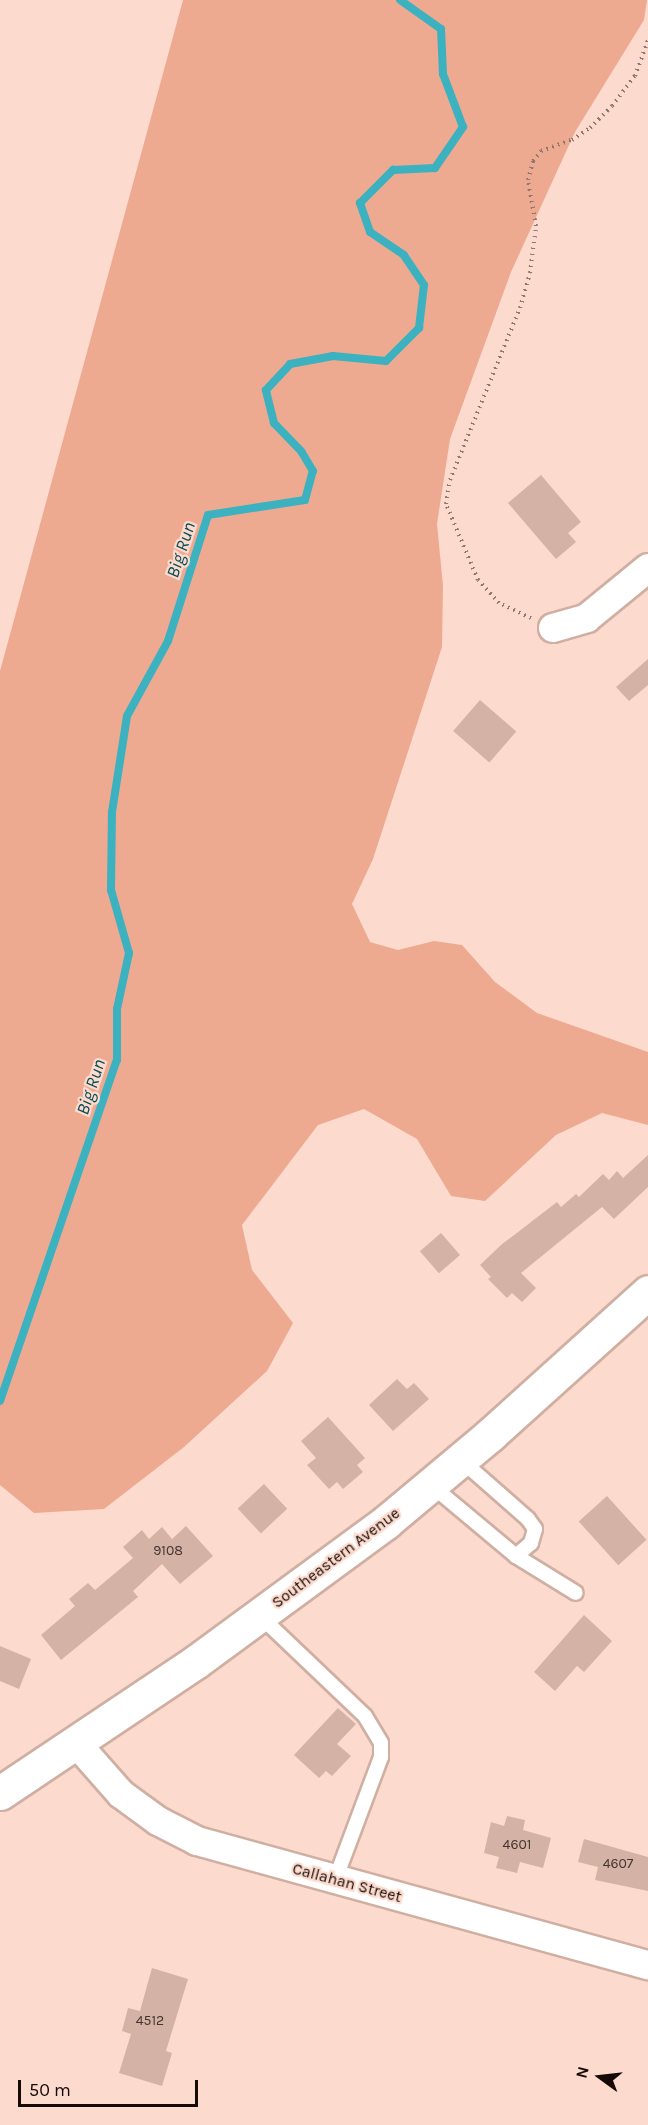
<!DOCTYPE html>
<html>
<head>
<meta charset="utf-8">
<style>
  body { margin:0 }
  #map { position:relative; width:648px; height:2125px; overflow:hidden; background:#fcdacd; font-family:Karla,sans-serif }
  div>[style] { position:absolute }
  .green>* { inset:0; background:#edaa91 }
  .stream>* { height:8px; margin:-4px; padding:0 4px; transform-origin:4px; border-radius:4px; background:#3cb1c0 }
  .building>* { inset:0; background:#d4b3a6; transform-origin:0 0 }
  .path>* { height:4px; margin-top:-2px; transform-origin:0; background:repeating-linear-gradient(90deg,#8f776f 0 1.5px,transparent 0 6px) }
  .roads { filter:drop-shadow(2px 0 #d0afa3) drop-shadow(-2px 0 #d0afa3) drop-shadow(0 2px #d0afa3) drop-shadow(0 -2px #d0afa3) }
  .service>* { height:14px; margin:-7px; padding:0 7px; transform-origin:7px; border-radius:7px; background:#fff }
  .minor>* { height:28px; margin:-14px; padding:0 14px; transform-origin:14px; border-radius:14px; background:#fff }
  .tertiary>* { height:33px; margin:-16.5px; padding:0 16.5px; transform-origin:16.5px; border-radius:16.5px; background:#fff }
  span { translate:-50% -50%; white-space:nowrap; text-align:center; line-height:1.15; -webkit-text-stroke:4.5px #fcdacd; paint-order:stroke }
  .number-label { font-size:14px; color:#45342e }
  .number-label span { -webkit-text-stroke-width:0 }
  .street-label { font-size:16px; color:#150a06 }
  .water-label { font-size:18px; color:#044c54; font-style:italic }
  .north { position:absolute; left:570px; top:2047px; width:60px; height:60px; -webkit-text-stroke:4px #fcdacd; paint-order:stroke; rotate:285deg; font-size:16px; font-weight:700; line-height:24px; text-align:center; color:#150a06 }
  .north::after { content:''; display:block; margin:auto; width:21px; height:27px; background:#150a06; clip-path:polygon(50% 0,100% 100%,50% 72%,0 100%) }
  .scale { position:absolute; left:18px; top:2080px; width:180px; height:27px; box-sizing:border-box; border:3px solid #150a06; border-top:0; padding-left:8px; font-size:18px; line-height:21px; white-space:nowrap; color:#150a06; -webkit-text-stroke:4px #fcdacd; paint-order:stroke }
</style>
</head>
<body>
<div id="map">
  <div class="green">
    <i style="clip-path:polygon(183px 0,647px 0,644px 20px,575px 132px,511px 272px,450px 439px,437px 524px,443px 586px,442px 647px,373px 859px,352px 904px,370px 942px,398px 950px,434px 941px,462px 945px,495px 982px,537px 1013px,648px 1052px,648px 1125px,602px 1113px,556px 1135px,485px 1201px,451px 1196px,417px 1139px,364px 1109px,318px 1125px,242px 1225px,252px 1270px,293px 1323px,267px 1371px,184px 1447px,104px 1509px,34px 1513px,0 1485px,0 671px)"></i>
  </div>
  <div class="stream">
    <i style="left:0;top:1401px;width:361px;rotate:-71.1deg"></i>
    <i style="left:117px;top:1060px;width:51px;rotate:-90deg"></i>
    <i style="left:117px;top:1009px;width:57px;rotate:-77.9deg"></i>
    <i style="left:129px;top:953px;width:66px;rotate:-105.9deg"></i>
    <i style="left:111px;top:890px;width:78px;rotate:-89.3deg"></i>
    <i style="left:112px;top:812px;width:97px;rotate:-81.1deg"></i>
    <i style="left:127px;top:716px;width:85px;rotate:-61.3deg"></i>
    <i style="left:168px;top:641px;width:132px;rotate:-72.4deg"></i>
    <i style="left:208px;top:515px;width:98px;rotate:-8.8deg"></i>
    <i style="left:305px;top:500px;width:30px;rotate:-75deg"></i>
    <i style="left:313px;top:471px;width:23px;rotate:-121deg"></i>
    <i style="left:301px;top:451px;width:39px;rotate:-134deg"></i>
    <i style="left:274px;top:423px;width:34px;rotate:-104deg"></i>
    <i style="left:266px;top:390px;width:35px;rotate:-47deg"></i>
    <i style="left:290px;top:364px;width:44px;rotate:-10.5deg"></i>
    <i style="left:333px;top:356px;width:53px;rotate:5.4deg"></i>
    <i style="left:386px;top:361px;width:47px;rotate:-45deg"></i>
    <i style="left:419px;top:328px;width:43px;rotate:-83.4deg"></i>
    <i style="left:424px;top:285px;width:36px;rotate:-124deg"></i>
    <i style="left:404px;top:255px;width:41px;rotate:-145.9deg"></i>
    <i style="left:370px;top:232px;width:31px;rotate:-109deg"></i>
    <i style="left:360px;top:203px;width:47px;rotate:-45deg"></i>
    <i style="left:393px;top:170px;width:42px;rotate:-2.7deg"></i>
    <i style="left:435px;top:168px;width:50px;rotate:-55.7deg"></i>
    <i style="left:463px;top:127px;width:57px;rotate:-110.7deg"></i>
    <i style="left:443px;top:74px;width:45px;rotate:-92.5deg"></i>
    <i style="left:441px;top:29px;width:50px;rotate:-144.7deg"></i>
  </div>
  <div class="building">
    <i style="clip-path:polygon(541px 475px,581px 522px,568px 533px,576px 542px,556px 559px,508px 503px)"></i>
    <i style="clip-path:polygon(648px 659px,648px 685px,629px 701px,616px 687px)"></i>
    <i style="left:480px;top:700px;width:48px;height:41px;rotate:41deg"></i>
    <i style="clip-path:polygon(648px 1155px,648px 1187px,614px 1219px,602px 1207px,521px 1273px,536px 1288px,522px 1302px,512px 1293px,507px 1298px,488px 1279px,491px 1277px,480px 1265px,501px 1245px,557px 1202px,561px 1207px,576px 1194px,579px 1197px,603px 1174px,609px 1180px,617px 1171px,623px 1178px)"></i>
    <i style="left:441px;top:1233px;width:29px;height:28px;rotate:49deg"></i>
    <i style="clip-path:polygon(397px 1379px,407px 1389px,414px 1383px,429px 1399px,393px 1431px,369px 1405px)"></i>
    <i style="clip-path:polygon(328px 1417px,365px 1458px,357px 1465px,363px 1472px,343px 1489px,337px 1482px,329px 1489px,307px 1465px,316px 1458px,301px 1441px)"></i>
    <i style="left:264px;top:1484px;width:34px;height:36px;rotate:47deg"></i>
    <i style="left:607px;top:1496px;width:59px;height:38px;rotate:48deg"></i>
    <i style="clip-path:polygon(186px 1526px,213px 1556px,180px 1584px,162px 1564px,133px 1591px,138px 1597px,61px 1660px,41px 1635px,75px 1606px,69px 1599px,88px 1583px,95px 1590px,133px 1558px,123px 1547px,142px 1530px,149px 1539px,162px 1527px,172px 1539px)"></i>
    <i style="clip-path:polygon(584px 1615px,612px 1641px,584px 1672px,577px 1666px,555px 1691px,534px 1672px)"></i>
    <i style="clip-path:polygon(0 1646px,31px 1659px,19px 1689px,0 1681px)"></i>
    <i style="clip-path:polygon(338px 1708px,356px 1724px,337px 1744px,351px 1756px,332px 1776px,326px 1771px,319px 1778px,294px 1755px)"></i>
    <i style="clip-path:polygon(507px 1816px,525px 1820px,523px 1830px,551px 1838px,543px 1868px,520px 1862px,517px 1873px,496px 1868px,499px 1857px,484px 1853px,491px 1822px,504px 1826px)"></i>
    <i style="clip-path:polygon(584px 1839px,648px 1857px,648px 1891px,595px 1880px,598px 1867px,578px 1862px)"></i>
    <i style="clip-path:polygon(152px 1968px,188px 1979px,166px 2051px,172px 2053px,162px 2086px,119px 2073px,131px 2034px,122px 2031px,128px 2008px,140px 2011px)"></i>
  </div>
  <div class="path">
    <i style="left:531px;top:618px;width:35px;rotate:-155deg"></i>
    <i style="left:499px;top:603px;width:31px;rotate:-132deg"></i>
    <i style="left:478px;top:580px;width:82px;rotate:-112.8deg"></i>
    <i style="left:446px;top:504px;width:24px;rotate:-81deg"></i>
    <i style="left:450px;top:480px;width:186px;rotate:-67.9deg"></i>
    <i style="left:520px;top:308px;width:36px;rotate:-74deg"></i>
    <i style="left:530px;top:273px;width:47px;rotate:-82.7deg"></i>
    <i style="left:536px;top:226px;width:47px;rotate:-99.9deg"></i>
    <i style="left:528px;top:180px;width:20px;rotate:-75deg"></i>
    <i style="left:533px;top:161px;width:13px;rotate:-51deg"></i>
    <i style="left:541px;top:151px;width:33px;rotate:-20deg"></i>
    <i style="left:572px;top:140px;width:22px;rotate:-34deg"></i>
    <i style="left:590px;top:128px;width:31px;rotate:-45deg"></i>
    <i style="left:612px;top:106px;width:38px;rotate:-53deg"></i>
    <i style="left:635px;top:76px;width:38px;rotate:-70deg"></i>
  </div>
  <div class="roads">
    <div class="service">
      <i style="left:461px;top:1460px;width:89px;rotate:41.4deg"></i>
      <i style="left:528px;top:1519px;width:12px;rotate:55deg"></i>
      <i style="left:535px;top:1529px;width:15px;rotate:106deg"></i>
      <i style="left:531px;top:1543px;width:20px;rotate:139deg"></i>
      <i style="left:431px;top:1485px;width:111px;rotate:39.9deg"></i>
      <i style="left:516px;top:1556px;width:70px;rotate:31.7deg"></i>
      <i style="left:260px;top:1616px;width:145px;rotate:43.6deg"></i>
      <i style="left:365px;top:1716px;width:31px;rotate:59deg"></i>
      <i style="left:381px;top:1743px;width:14px;rotate:90deg"></i>
      <i style="left:381px;top:1757px;width:131px;rotate:110.5deg"></i>
    </div>
    <div class="minor">
      <i style="left:553px;top:628px;width:35px;rotate:-16deg"></i>
      <i style="left:587px;top:618px;width:79px;rotate:-39.3deg"></i>
      <i style="left:77px;top:1744px;width:67px;rotate:48.7deg"></i>
      <i style="left:121px;top:1794px;width:46px;rotate:36.1deg"></i>
      <i style="left:158px;top:1821px;width:44px;rotate:27.1deg"></i>
      <i style="left:197px;top:1841px;width:468px;rotate:15.4deg"></i>
    </div>
    <div class="tertiary">
      <i style="left:0;top:1793px;width:237px;rotate:-33.8deg"></i>
      <i style="left:197px;top:1661px;width:235px;rotate:-36.3deg"></i>
      <i style="left:386px;top:1522px;width:136px;rotate:-39.9deg"></i>
      <i style="left:490px;top:1435px;width:213px;rotate:-42.1deg"></i>
    </div>
  </div>
  <div class="number-label">
    <span style="left:168px;top:1551px">9108</span>
    <span style="left:517px;top:1845px">4601</span>
    <span style="left:618px;top:1864px">4607</span>
    <span style="left:150px;top:2021px">4512</span>
  </div>
  <div class="street-label">
    <span style="left:336px;top:1558px;rotate:-37deg">Southeastern Avenue</span>
    <span style="left:347px;top:1883px;rotate:15deg">Callahan Street</span>
  </div>
  <div class="water-label">
    <span style="left:181px;top:550px;rotate:-72deg">Big Run</span>
    <span style="left:91px;top:1087px;rotate:-72deg">Big Run</span>
  </div>
  <div class="north">N</div>
  <div class="scale">50 m</div>
</div>
</body>
</html>
